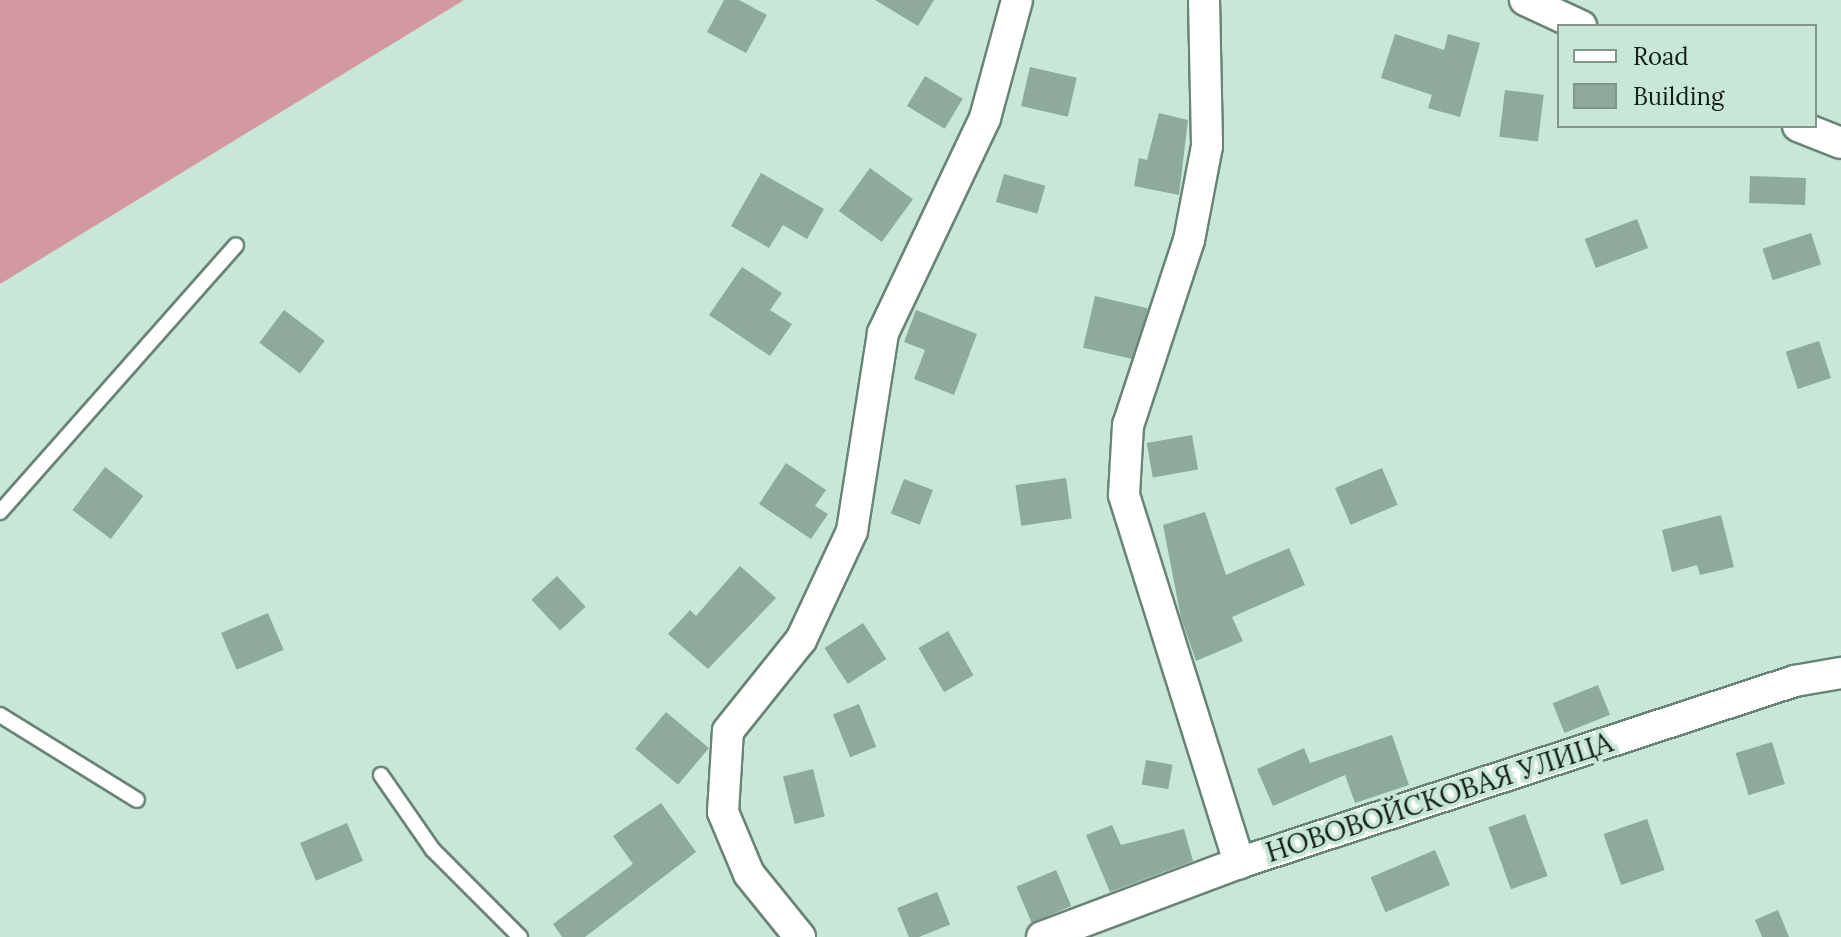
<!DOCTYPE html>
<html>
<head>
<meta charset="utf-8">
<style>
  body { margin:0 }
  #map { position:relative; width:1841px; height:937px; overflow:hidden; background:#c9e7d6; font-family:Lora,serif }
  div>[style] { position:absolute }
  .forest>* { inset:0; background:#d399a2 }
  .building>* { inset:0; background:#8daa9a; transform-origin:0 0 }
  .roads { filter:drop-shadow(2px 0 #698476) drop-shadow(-2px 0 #698476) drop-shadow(0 2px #698476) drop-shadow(0 -2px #698476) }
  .lane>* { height:14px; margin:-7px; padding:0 7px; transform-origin:7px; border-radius:7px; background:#fff }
  .street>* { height:30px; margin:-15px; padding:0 15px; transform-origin:15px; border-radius:15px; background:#fff }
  span { translate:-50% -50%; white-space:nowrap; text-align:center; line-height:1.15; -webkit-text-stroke:8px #c9e7d6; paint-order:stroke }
  .street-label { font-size:28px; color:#141f19 }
  .legend { position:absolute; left:1557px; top:24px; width:260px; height:104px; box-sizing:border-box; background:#c9e7d6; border:2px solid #81978a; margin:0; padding:10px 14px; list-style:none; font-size:24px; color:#141f19 }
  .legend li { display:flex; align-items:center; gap:16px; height:40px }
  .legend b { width:40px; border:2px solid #81978a }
</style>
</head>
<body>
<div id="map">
  <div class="forest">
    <i style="clip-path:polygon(0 0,464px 0,0 284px)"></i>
  </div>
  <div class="building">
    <i style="clip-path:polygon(724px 0,739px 0,767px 15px,746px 53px,707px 32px)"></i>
    <i style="clip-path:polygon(875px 0,934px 0,918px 26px)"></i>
    <i style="clip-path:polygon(1395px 34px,1444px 50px,1448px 34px,1480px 43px,1460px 117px,1428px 108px,1432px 95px,1381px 78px)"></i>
    <i style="left:1030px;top:67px;width:48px;height:40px;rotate:13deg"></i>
    <i style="left:925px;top:76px;width:44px;height:35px;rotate:31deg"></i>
    <i style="left:1505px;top:90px;width:39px;height:47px;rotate:7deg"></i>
    <i style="clip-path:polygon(1159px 113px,1188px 120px,1179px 195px,1134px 186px,1139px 158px,1147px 160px)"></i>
    <i style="left:870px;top:168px;width:53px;height:53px;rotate:36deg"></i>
    <i style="clip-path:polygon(761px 173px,824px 209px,807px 239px,783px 225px,769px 248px,731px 226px)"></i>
    <i style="left:1004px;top:174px;width:43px;height:29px;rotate:16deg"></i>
    <i style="left:1750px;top:176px;width:56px;height:27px;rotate:2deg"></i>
    <i style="left:1637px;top:219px;width:31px;height:56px;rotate:69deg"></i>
    <i style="left:1811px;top:233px;width:33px;height:51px;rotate:72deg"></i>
    <i style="clip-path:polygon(742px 267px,782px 293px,770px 310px,792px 324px,770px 356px,709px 315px)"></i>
    <i style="left:1095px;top:296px;width:54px;height:53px;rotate:13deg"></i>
    <i style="left:284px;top:310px;width:51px;height:41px;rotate:37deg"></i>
    <i style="clip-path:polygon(916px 310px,977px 334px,954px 395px,914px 379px,925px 350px,904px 342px)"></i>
    <i style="left:1819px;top:341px;width:39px;height:35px;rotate:72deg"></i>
    <i style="left:1192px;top:435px;width:35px;height:46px;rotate:80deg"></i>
    <i style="clip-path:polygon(786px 463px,826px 490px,815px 506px,828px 514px,811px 539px,759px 504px)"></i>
    <i style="left:105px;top:467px;width:48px;height:54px;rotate:37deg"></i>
    <i style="left:1382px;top:468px;width:40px;height:51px;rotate:67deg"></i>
    <i style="left:1066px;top:478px;width:41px;height:51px;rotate:82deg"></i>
    <i style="left:904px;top:479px;width:31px;height:37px;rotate:21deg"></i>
    <i style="clip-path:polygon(1205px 512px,1226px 575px,1289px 548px,1305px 585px,1232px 617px,1243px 641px,1196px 661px,1181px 618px,1163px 525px)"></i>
    <i style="clip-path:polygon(1721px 515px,1734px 567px,1700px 575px,1697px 565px,1672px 572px,1662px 530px)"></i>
    <i style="clip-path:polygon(740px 566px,776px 598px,708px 669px,668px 634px,690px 610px,696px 616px)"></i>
    <i style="left:557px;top:576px;width:42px;height:35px;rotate:47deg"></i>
    <i style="left:268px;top:613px;width:40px;height:51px;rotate:67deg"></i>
    <i style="left:863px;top:623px;width:43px;height:46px;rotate:57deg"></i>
    <i style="left:948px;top:631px;width:51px;height:34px;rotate:60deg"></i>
    <i style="left:1598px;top:685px;width:32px;height:49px;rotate:68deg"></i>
    <i style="left:859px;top:704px;width:46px;height:28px;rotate:68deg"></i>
    <i style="left:666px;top:712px;width:56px;height:48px;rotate:40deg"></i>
    <i style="clip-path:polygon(1392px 735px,1409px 785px,1355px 803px,1345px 775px,1273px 806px,1257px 769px,1304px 748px,1310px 763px)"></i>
    <i style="left:1772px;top:742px;width:44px;height:38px;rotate:73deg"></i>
    <i style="left:1146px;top:760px;width:27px;height:25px;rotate:10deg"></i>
    <i style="left:813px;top:769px;width:49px;height:31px;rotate:76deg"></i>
    <i style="clip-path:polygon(661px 803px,696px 852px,585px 937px,562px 937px,553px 924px,633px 864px,613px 836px)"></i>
    <i style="left:1525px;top:814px;width:66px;height:39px;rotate:70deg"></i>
    <i style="left:1647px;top:819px;width:54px;height:46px;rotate:71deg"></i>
    <i style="left:347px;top:823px;width:41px;height:51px;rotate:67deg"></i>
    <i style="clip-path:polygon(1112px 825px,1121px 845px,1184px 829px,1193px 861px,1110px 892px,1086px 835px)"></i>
    <i style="left:1435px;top:850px;width:38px;height:70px;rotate:67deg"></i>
    <i style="left:1056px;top:870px;width:39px;height:43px;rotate:67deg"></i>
    <i style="left:937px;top:892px;width:35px;height:43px;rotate:68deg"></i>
    <i style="clip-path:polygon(1778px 910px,1789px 937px,1762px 937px,1755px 920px)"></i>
  </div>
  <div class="roads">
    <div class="lane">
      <i style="left:0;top:512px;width:356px;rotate:-48.5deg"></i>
      <i style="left:0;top:715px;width:161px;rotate:31.8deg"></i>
      <i style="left:381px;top:775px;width:91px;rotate:55.3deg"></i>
      <i style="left:433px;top:850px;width:123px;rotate:45deg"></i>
    </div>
    <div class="street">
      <i style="left:1204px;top:0;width:146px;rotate:88.8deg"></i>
      <i style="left:1207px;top:146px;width:96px;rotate:100.8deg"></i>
      <i style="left:1189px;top:240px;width:195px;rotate:108.2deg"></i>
      <i style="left:1128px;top:425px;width:70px;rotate:93.3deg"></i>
      <i style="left:1124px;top:495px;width:386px;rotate:72.6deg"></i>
      <i style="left:1525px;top:0;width:62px;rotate:24.9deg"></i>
      <i style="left:1798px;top:126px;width:46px;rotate:21.6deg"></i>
      <i style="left:800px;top:937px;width:81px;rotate:-129deg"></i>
      <i style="left:749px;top:874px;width:67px;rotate:-112.8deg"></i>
      <i style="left:723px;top:812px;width:81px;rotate:-86.5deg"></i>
      <i style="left:728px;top:731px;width:117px;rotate:-51.3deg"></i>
      <i style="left:801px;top:640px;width:120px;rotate:-64.9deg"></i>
      <i style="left:852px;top:531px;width:200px;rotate:-81.1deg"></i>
      <i style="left:883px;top:333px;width:238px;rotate:-64.6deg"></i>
      <i style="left:985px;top:118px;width:122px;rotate:-74.8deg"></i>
      <i style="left:1042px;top:937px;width:210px;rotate:-20.6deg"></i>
      <i style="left:1239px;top:863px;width:585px;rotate:-18.13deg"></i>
      <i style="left:1795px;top:681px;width:47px;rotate:-9.9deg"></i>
    </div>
  </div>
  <div class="street-label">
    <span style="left:1439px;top:797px;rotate:-18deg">НОВОВОЙСКОВАЯ УЛИЦА</span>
  </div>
  <ul class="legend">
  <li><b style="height:10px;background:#fff"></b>Road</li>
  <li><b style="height:22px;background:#8daa9a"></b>Building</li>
  </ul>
</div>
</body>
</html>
